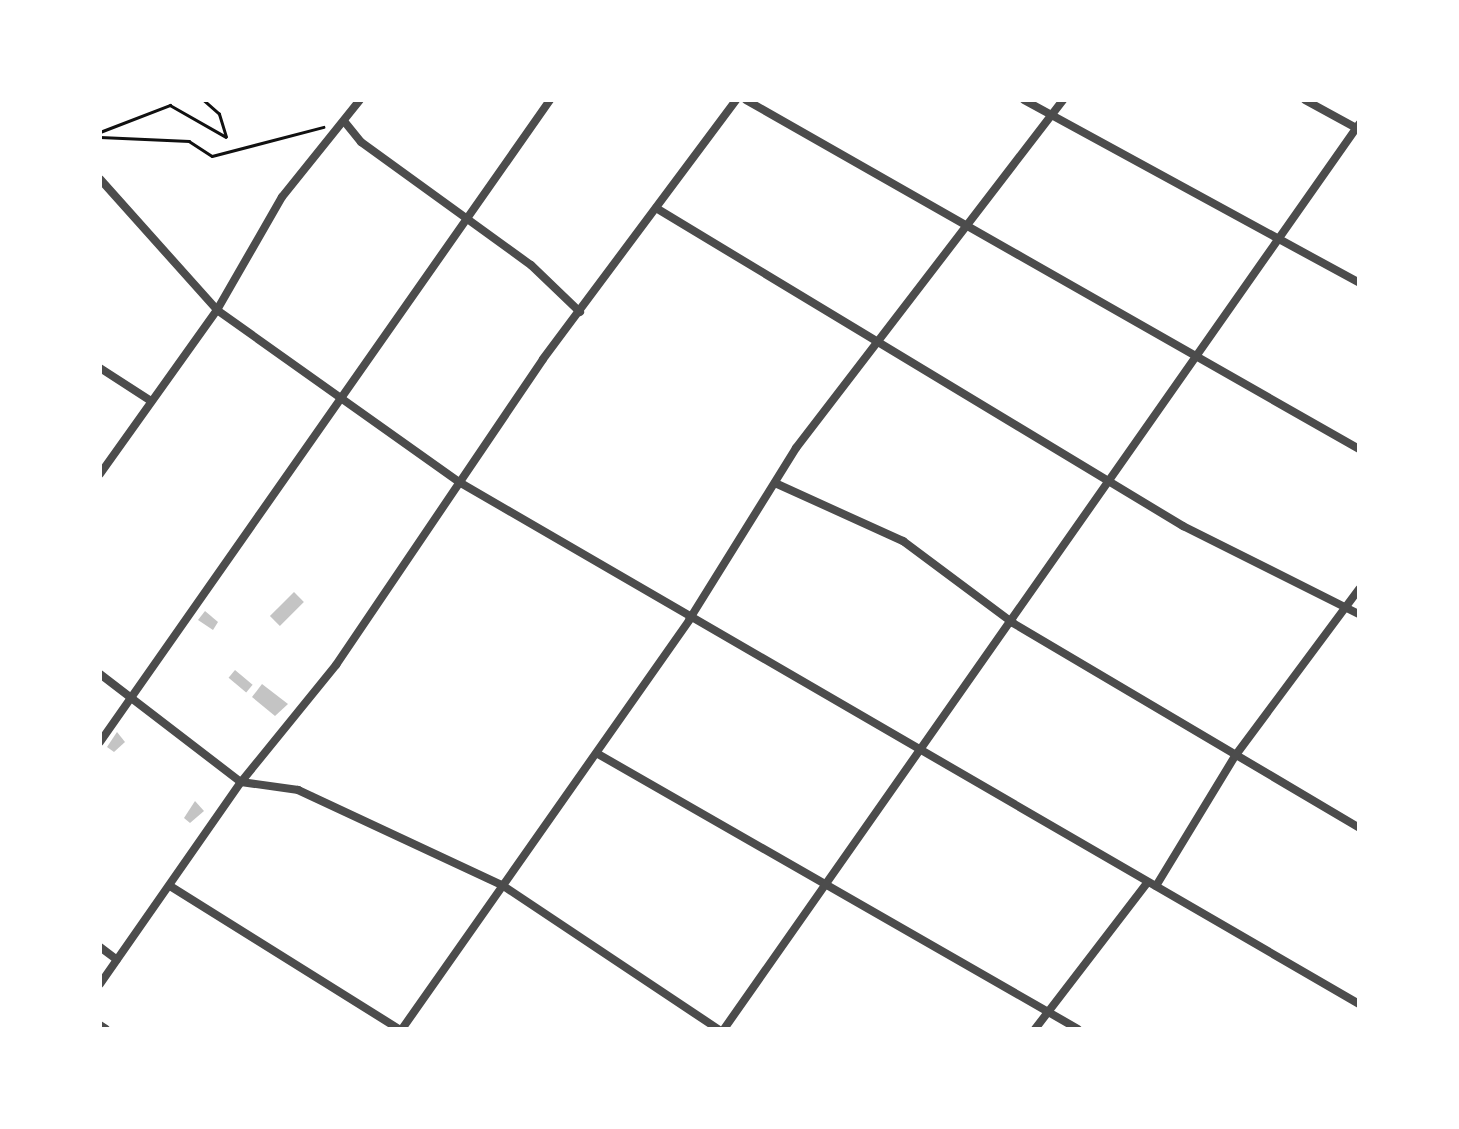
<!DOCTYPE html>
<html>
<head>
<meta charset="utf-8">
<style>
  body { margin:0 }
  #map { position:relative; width:1459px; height:1129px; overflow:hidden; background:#fff; font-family:"Varela Round",sans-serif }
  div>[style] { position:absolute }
  .building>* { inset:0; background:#c4c4c4; transform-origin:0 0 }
  .path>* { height:2.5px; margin:-1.25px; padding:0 1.25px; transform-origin:1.25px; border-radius:1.25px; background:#111 }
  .minor>* { height:8px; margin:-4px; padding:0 4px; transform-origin:4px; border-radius:4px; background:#4c4c4c }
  span { translate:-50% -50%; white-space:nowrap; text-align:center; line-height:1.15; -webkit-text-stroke:10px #fff; paint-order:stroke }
  .frame { position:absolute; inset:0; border:102px solid #fff; pointer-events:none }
</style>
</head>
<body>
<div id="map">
  <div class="building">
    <i style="left:294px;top:592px;width:14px;height:34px;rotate:45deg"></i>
    <i style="clip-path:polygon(205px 611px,218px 622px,213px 630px,198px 620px)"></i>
    <i style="left:235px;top:670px;width:23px;height:10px;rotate:40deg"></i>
    <i style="clip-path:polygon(262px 684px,288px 704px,275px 716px,252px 697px)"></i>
    <i style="clip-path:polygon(117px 732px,125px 742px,114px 752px,107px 747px)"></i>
    <i style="clip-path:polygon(195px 801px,204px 811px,190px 823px,184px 818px)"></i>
  </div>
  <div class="path">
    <i style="left:100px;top:132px;width:75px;rotate:-21.1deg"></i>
    <i style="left:170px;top:105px;width:64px;rotate:29.7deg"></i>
    <i style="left:226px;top:137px;width:24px;rotate:-107deg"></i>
    <i style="left:219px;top:114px;width:21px;rotate:-139deg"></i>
    <i style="left:100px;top:137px;width:89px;rotate:2.6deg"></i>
    <i style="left:189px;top:141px;width:27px;rotate:33deg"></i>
    <i style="left:212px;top:156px;width:115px;rotate:-14.6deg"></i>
  </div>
  <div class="minor">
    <i style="left:746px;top:100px;width:705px;rotate:29.65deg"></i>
    <i style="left:1024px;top:100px;width:382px;rotate:28.6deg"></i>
    <i style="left:1305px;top:100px;width:60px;rotate:28.7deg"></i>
    <i style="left:344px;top:121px;width:27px;rotate:51deg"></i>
    <i style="left:361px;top:142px;width:210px;rotate:35.9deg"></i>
    <i style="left:531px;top:265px;width:68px;rotate:43.8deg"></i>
    <i style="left:100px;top:179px;width:176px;rotate:48.2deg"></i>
    <i style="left:217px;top:310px;width:297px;rotate:35.4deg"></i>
    <i style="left:459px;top:482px;width:1040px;rotate:30.11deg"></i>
    <i style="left:656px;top:208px;width:616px;rotate:31.11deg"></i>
    <i style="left:1183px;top:526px;width:197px;rotate:26.6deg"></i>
    <i style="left:100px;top:368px;width:61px;rotate:32.9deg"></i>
    <i style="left:100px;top:474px;width:201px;rotate:-54.5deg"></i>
    <i style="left:217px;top:310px;width:130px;rotate:-60.1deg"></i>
    <i style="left:282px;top:197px;width:124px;rotate:-51.2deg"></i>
    <i style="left:775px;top:483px;width:141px;rotate:24.4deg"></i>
    <i style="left:903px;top:541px;width:137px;rotate:36.7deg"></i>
    <i style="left:1013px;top:623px;width:402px;rotate:30.6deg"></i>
    <i style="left:100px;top:674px;width:178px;rotate:37.5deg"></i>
    <i style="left:241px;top:782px;width:58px;rotate:8deg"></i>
    <i style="left:298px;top:790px;width:225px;rotate:25deg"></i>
    <i style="left:502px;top:885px;width:260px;rotate:33.7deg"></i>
    <i style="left:100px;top:742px;width:784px;rotate:-54.97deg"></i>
    <i style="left:598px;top:754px;width:553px;rotate:29.81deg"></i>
    <i style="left:170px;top:886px;width:270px;rotate:32deg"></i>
    <i style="left:1156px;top:886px;width:152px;rotate:-58.7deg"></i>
    <i style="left:1235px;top:756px;width:208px;rotate:-53.4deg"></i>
    <i style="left:100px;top:947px;width:21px;rotate:37deg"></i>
    <i style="left:100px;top:984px;width:246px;rotate:-55.1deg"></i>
    <i style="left:241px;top:782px;width:151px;rotate:-50.9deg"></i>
    <i style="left:336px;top:665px;width:369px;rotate:-55.9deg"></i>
    <i style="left:543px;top:359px;width:323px;rotate:-53.3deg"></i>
    <i style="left:100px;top:1025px;width:7px;rotate:34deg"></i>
    <i style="left:402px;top:1029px;width:500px;rotate:-54.9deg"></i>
    <i style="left:689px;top:620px;width:203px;rotate:-58.1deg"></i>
    <i style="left:796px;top:448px;width:439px;rotate:-52.5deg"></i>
    <i style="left:724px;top:1029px;width:1106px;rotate:-54.94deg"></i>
    <i style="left:1035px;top:1029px;width:185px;rotate:-52.5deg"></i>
  </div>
  <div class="frame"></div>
</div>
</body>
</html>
